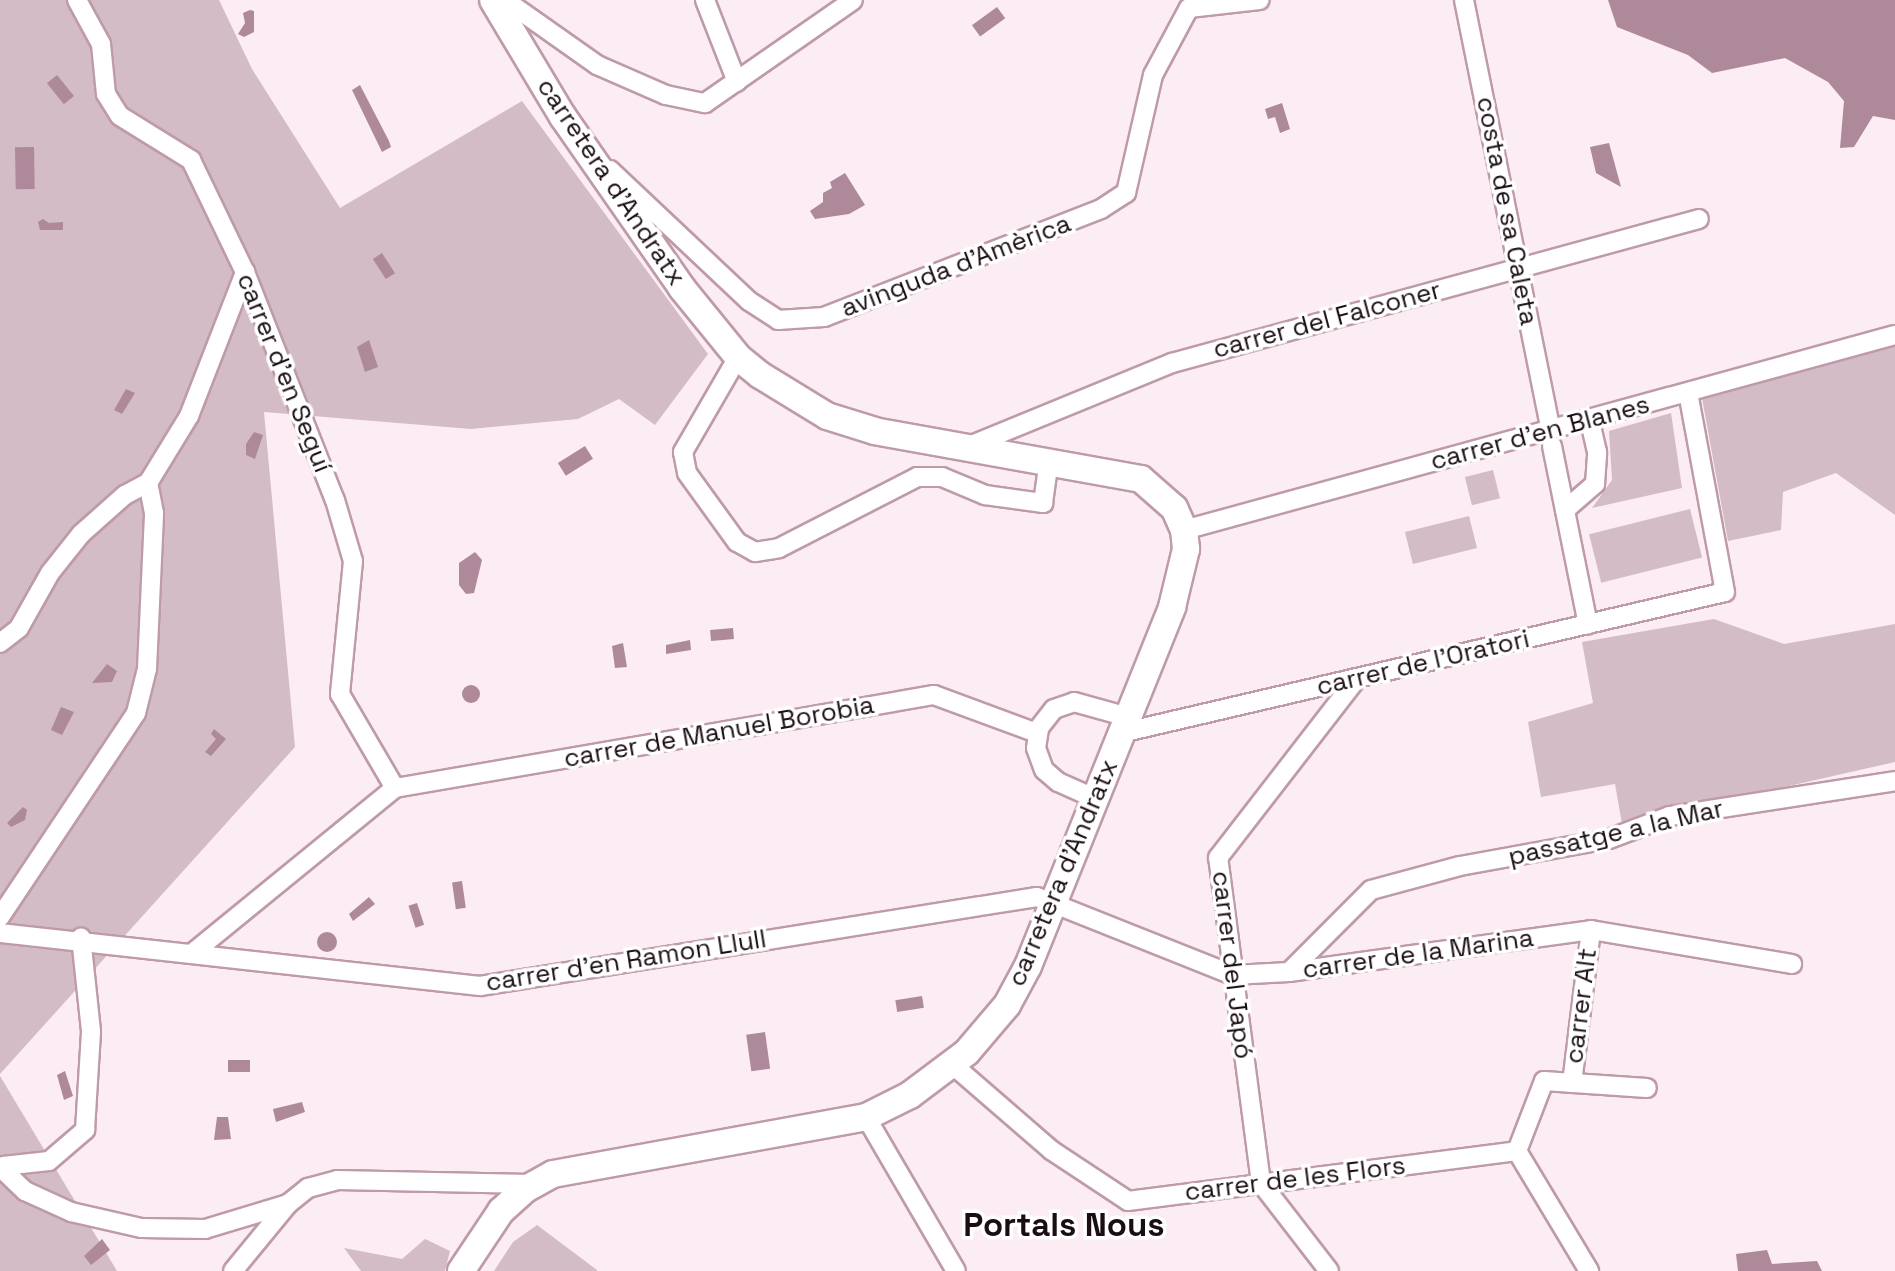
<!DOCTYPE html>
<html>
<head>
<meta charset="utf-8">
<style>
  body { margin:0 }
  #map { position:relative; width:1895px; height:1271px; overflow:hidden; background:#fcecf3; font-family:"Space Grotesk",sans-serif }
  div>[style] { position:absolute }
  .green>* { inset:0; background:#d4bcc7; transform-origin:0 0 }
  .water>* { inset:0; background:#ae899a; transform-origin:0 0 }
  .round { border-radius:50% }
  .roads { filter:drop-shadow(2px 0 #be9aab) drop-shadow(-2px 0 #be9aab) drop-shadow(0 2px #be9aab) drop-shadow(0 -2px #be9aab) }
  .street>* { height:18px; margin:-9px; padding:0 9px; transform-origin:9px; border-radius:9px; background:#fff }
  .primary>* { height:26px; margin:-13px; padding:0 13px; transform-origin:13px; border-radius:13px; background:#fff }
  span { translate:-50% -50%; white-space:nowrap; text-align:center; line-height:1.15; -webkit-text-stroke:7px #fff; paint-order:stroke }
  .street-label { font-size:26px; color:#1a0e14 }
  .district-label { font-size:33px; color:#1a0e14; font-weight:700 }
</style>
</head>
<body>
<div id="map">
  <div class="green">
    <i style="clip-path:polygon(0 0,219px 0,252px 69px,340px 208px,522px 101px,708px 354px,655px 425px,619px 399px,578px 419px,471px 429px,264px 412px,295px 747px,0 1074px)"></i>
    <i style="clip-path:polygon(1895px 346px,1895px 515px,1836px 473px,1783px 492px,1781px 530px,1728px 541px,1702px 398px)"></i>
    <i style="clip-path:polygon(1671px 413px,1682px 488px,1592px 508px,1612px 480px,1609px 431px)"></i>
    <i style="left:1493px;top:470px;width:29px;height:29px;rotate:76deg"></i>
    <i style="left:1690px;top:509px;width:50px;height:104px;rotate:76deg"></i>
    <i style="left:1469px;top:516px;width:33px;height:66px;rotate:76deg"></i>
    <i style="clip-path:polygon(1714px 619px,1784px 644px,1895px 624px,1895px 762px,1622px 824px,1615px 784px,1541px 797px,1528px 722px,1593px 703px,1582px 642px)"></i>
    <i style="clip-path:polygon(0 1076px,117px 1271px,0 1271px)"></i>
    <i style="clip-path:polygon(537px 1225px,597px 1270px,597px 1271px,494px 1271px,513px 1242px)"></i>
    <i style="clip-path:polygon(425px 1239px,450px 1251px,445px 1271px,361px 1271px,344px 1248px,402px 1259px)"></i>
  </div>
  <div class="water">
    <i style="clip-path:polygon(1608px 0,1895px 0,1895px 120px,1873px 116px,1854px 147px,1840px 148px,1844px 101px,1828px 82px,1785px 58px,1712px 73px,1688px 55px,1617px 27px)"></i>
    <i style="left:997px;top:7px;width:14px;height:31px;rotate:54deg"></i>
    <i style="clip-path:polygon(250px 10px,254px 11px,254px 32px,244px 37px,238px 34px,245px 23px,243px 13px)"></i>
    <i style="left:57px;top:75px;width:27px;height:13px;rotate:51deg"></i>
    <i style="clip-path:polygon(360px 85px,389px 141px,391px 147px,382px 152px,352px 90px)"></i>
    <i style="clip-path:polygon(1282px 103px,1290px 129px,1280px 133px,1275px 117px,1268px 119px,1265px 109px)"></i>
    <i style="clip-path:polygon(1609px 143px,1621px 187px,1596px 173px,1590px 147px)"></i>
    <i style="left:34px;top:147px;width:42px;height:19px;rotate:89deg"></i>
    <i style="clip-path:polygon(845px 173px,865px 205px,849px 214px,815px 219px,810px 211px,823px 202px,823px 193px,832px 188px,830px 182px)"></i>
    <i style="clip-path:polygon(43px 219px,49px 223px,63px 222px,63px 230px,40px 230px,38px 222px)"></i>
    <i style="left:382px;top:253px;width:24px;height:11px;rotate:57deg"></i>
    <i style="clip-path:polygon(369px 340px,378px 367px,365px 372px,357px 347px)"></i>
    <i style="clip-path:polygon(126px 389px,135px 393px,122px 414px,114px 410px)"></i>
    <i style="clip-path:polygon(254px 432px,263px 435px,255px 459px,246px 455px,246px 444px)"></i>
    <i style="left:585px;top:446px;width:15px;height:32px;rotate:58deg"></i>
    <i style="clip-path:polygon(475px 552px,482px 560px,474px 593px,466px 594px,459px 585px,459px 563px)"></i>
    <i style="left:733px;top:628px;width:11px;height:23px;rotate:85deg"></i>
    <i style="clip-path:polygon(690px 640px,691px 650px,666px 654px,666px 645px)"></i>
    <i style="clip-path:polygon(623px 643px,627px 667px,615px 668px,612px 646px)"></i>
    <i style="clip-path:polygon(107px 664px,117px 671px,112px 682px,92px 683px)"></i>
    <i class="round" style="left:462px;top:685px;width:18px;height:18px"></i>
    <i style="clip-path:polygon(61px 707px,74px 712px,62px 735px,51px 730px)"></i>
    <i style="clip-path:polygon(214px 729px,226px 739px,211px 756px,205px 752px,216px 739px,211px 734px)"></i>
    <i style="clip-path:polygon(23px 807px,27px 810px,25px 820px,11px 827px,7px 823px)"></i>
    <i style="left:462px;top:881px;width:27px;height:10px;rotate:82deg"></i>
    <i style="clip-path:polygon(369px 897px,375px 904px,353px 921px,349px 914px)"></i>
    <i style="left:417px;top:903px;width:23px;height:9px;rotate:72deg"></i>
    <i class="round" style="left:317px;top:932px;width:20px;height:20px"></i>
    <i style="left:922px;top:996px;width:12px;height:27px;rotate:81deg"></i>
    <i style="left:765px;top:1032px;width:37px;height:19px;rotate:82deg"></i>
    <i style="left:250px;top:1060px;width:12px;height:22px;rotate:90deg"></i>
    <i style="clip-path:polygon(65px 1071px,73px 1096px,64px 1100px,57px 1075px)"></i>
    <i style="clip-path:polygon(302px 1102px,305px 1112px,276px 1122px,273px 1109px)"></i>
    <i style="clip-path:polygon(217px 1117px,228px 1117px,231px 1139px,214px 1140px)"></i>
    <i style="clip-path:polygon(102px 1239px,110px 1250px,91px 1265px,84px 1256px)"></i>
    <i style="clip-path:polygon(1767px 1250px,1772px 1264px,1817px 1261px,1822px 1271px,1738px 1271px,1736px 1254px)"></i>
  </div>
  <div class="roads">
    <div class="street">
      <i style="left:77px;top:0;width:50px;rotate:61.4deg"></i>
      <i style="left:101px;top:44px;width:50px;rotate:84.3deg"></i>
      <i style="left:106px;top:94px;width:26px;rotate:58deg"></i>
      <i style="left:120px;top:116px;width:84px;rotate:31.8deg"></i>
      <i style="left:191px;top:160px;width:124px;rotate:64.3deg"></i>
      <i style="left:245px;top:272px;width:245px;rotate:68.5deg"></i>
      <i style="left:335px;top:500px;width:64px;rotate:73.6deg"></i>
      <i style="left:353px;top:561px;width:134px;rotate:95.6deg"></i>
      <i style="left:340px;top:694px;width:109px;rotate:59.7deg"></i>
      <i style="left:505px;top:0;width:113px;rotate:35.2deg"></i>
      <i style="left:597px;top:65px;width:75px;rotate:23.5deg"></i>
      <i style="left:666px;top:95px;width:40px;rotate:12deg"></i>
      <i style="left:705px;top:103px;width:180px;rotate:-34.8deg"></i>
      <i style="left:705px;top:0;width:88px;rotate:68.7deg"></i>
      <i style="left:1464px;top:0;width:430px;rotate:78.6deg"></i>
      <i style="left:610px;top:170px;width:191px;rotate:43.3deg"></i>
      <i style="left:749px;top:301px;width:35px;rotate:33deg"></i>
      <i style="left:778px;top:320px;width:46px;rotate:-3.7deg"></i>
      <i style="left:824px;top:317px;width:297px;rotate:-21.3deg"></i>
      <i style="left:1101px;top:209px;width:30px;rotate:-33deg"></i>
      <i style="left:1126px;top:193px;width:121px;rotate:-77.1deg"></i>
      <i style="left:1153px;top:75px;width:76px;rotate:-61.8deg"></i>
      <i style="left:1189px;top:8px;width:71px;rotate:-6.4deg"></i>
      <i style="left:738px;top:357px;width:110px;rotate:120.1deg"></i>
      <i style="left:683px;top:452px;width:21px;rotate:79deg"></i>
      <i style="left:687px;top:473px;width:85px;rotate:54.1deg"></i>
      <i style="left:737px;top:542px;width:21px;rotate:29deg"></i>
      <i style="left:755px;top:552px;width:24px;rotate:-9deg"></i>
      <i style="left:779px;top:548px;width:155px;rotate:-27.2deg"></i>
      <i style="left:917px;top:477px;width:25px"></i>
      <i style="left:942px;top:477px;width:47px;rotate:22.7deg"></i>
      <i style="left:985px;top:495px;width:59px;rotate:7.9deg"></i>
      <i style="left:1043px;top:503px;width:43px;rotate:-82.1deg"></i>
      <i style="left:1552px;top:446px;width:182px;rotate:78.6deg"></i>
      <i style="left:967px;top:447px;width:222px;rotate:-22.3deg"></i>
      <i style="left:1172px;top:363px;width:546px;rotate:-15.28deg"></i>
      <i style="left:1565px;top:510px;width:40px;rotate:-41deg"></i>
      <i style="left:1595px;top:484px;width:32px;rotate:-86deg"></i>
      <i style="left:1597px;top:452px;width:35px;rotate:-103deg"></i>
      <i style="left:1184px;top:530px;width:737px;rotate:-15.34deg"></i>
      <i style="left:0;top:643px;width:24px;rotate:-38deg"></i>
      <i style="left:19px;top:628px;width:63px;rotate:-60.6deg"></i>
      <i style="left:50px;top:573px;width:50px;rotate:-51.5deg"></i>
      <i style="left:81px;top:534px;width:59px;rotate:-41.6deg"></i>
      <i style="left:125px;top:495px;width:26px;rotate:-28deg"></i>
      <i style="left:148px;top:483px;width:79px;rotate:-58.5deg"></i>
      <i style="left:189px;top:416px;width:155px;rotate:-68.7deg"></i>
      <i style="left:1121px;top:733px;width:620px;rotate:-13.14deg"></i>
      <i style="left:1725px;top:592px;width:202px;rotate:-100.5deg"></i>
      <i style="left:1094px;top:798px;width:39px;rotate:-156deg"></i>
      <i style="left:1058px;top:782px;width:18px;rotate:-139deg"></i>
      <i style="left:1044px;top:770px;width:23px;rotate:-110deg"></i>
      <i style="left:1036px;top:748px;width:20px;rotate:-81deg"></i>
      <i style="left:1039px;top:728px;width:24px;rotate:-52deg"></i>
      <i style="left:1054px;top:709px;width:21px;rotate:-19deg"></i>
      <i style="left:1074px;top:702px;width:56px;rotate:15.5deg"></i>
      <i style="left:0;top:917px;width:245px;rotate:-56.3deg"></i>
      <i style="left:136px;top:713px;width:45px;rotate:-76deg"></i>
      <i style="left:147px;top:669px;width:156px;rotate:-87.4deg"></i>
      <i style="left:154px;top:513px;width:31px;rotate:-101deg"></i>
      <i style="left:0;top:933px;width:483px;rotate:6.3deg"></i>
      <i style="left:480px;top:986px;width:564px;rotate:-9.08deg"></i>
      <i style="left:1037px;top:897px;width:211px;rotate:21.7deg"></i>
      <i style="left:1233px;top:975px;width:56px;rotate:-3.1deg"></i>
      <i style="left:1289px;top:972px;width:305px;rotate:-7.9deg"></i>
      <i style="left:1591px;top:930px;width:204px;rotate:9.6deg"></i>
      <i style="left:195px;top:951px;width:258px;rotate:-39.2deg"></i>
      <i style="left:395px;top:788px;width:547px;rotate:-9.79deg"></i>
      <i style="left:934px;top:695px;width:110px;rotate:20.3deg"></i>
      <i style="left:1289px;top:972px;width:116px;rotate:-45deg"></i>
      <i style="left:1371px;top:890px;width:92px;rotate:-15.1deg"></i>
      <i style="left:1460px;top:866px;width:151px;rotate:-10.3deg"></i>
      <i style="left:1609px;top:839px;width:65px;rotate:-20.7deg"></i>
      <i style="left:1670px;top:816px;width:228px;rotate:-8.8deg"></i>
      <i style="left:953px;top:1065px;width:130px;rotate:40.9deg"></i>
      <i style="left:1051px;top:1150px;width:92px;rotate:33.5deg"></i>
      <i style="left:1128px;top:1201px;width:392px;rotate:-7.3deg"></i>
      <i style="left:1572px;top:1083px;width:154px;rotate:-82.9deg"></i>
      <i style="left:866px;top:1117px;width:178px;rotate:59.7deg"></i>
      <i style="left:1517px;top:1151px;width:75px;rotate:-68.9deg"></i>
      <i style="left:1544px;top:1081px;width:103px;rotate:3.9deg"></i>
      <i style="left:1517px;top:1151px;width:140px;rotate:59deg"></i>
      <i style="left:3px;top:1166px;width:46px;rotate:-6.2deg"></i>
      <i style="left:49px;top:1161px;width:48px;rotate:-40.7deg"></i>
      <i style="left:85px;top:1130px;width:99px;rotate:-86.5deg"></i>
      <i style="left:91px;top:1031px;width:94px;rotate:-96.1deg"></i>
      <i style="left:0;top:1167px;width:35px;rotate:44deg"></i>
      <i style="left:25px;top:1191px;width:51px;rotate:24.5deg"></i>
      <i style="left:71px;top:1212px;width:72px;rotate:12.9deg"></i>
      <i style="left:141px;top:1228px;width:64px;rotate:0.9deg"></i>
      <i style="left:205px;top:1229px;width:87px;rotate:-16.8deg"></i>
      <i style="left:288px;top:1204px;width:26px;rotate:-39deg"></i>
      <i style="left:308px;top:1188px;width:30px;rotate:-15deg"></i>
      <i style="left:337px;top:1180px;width:194px;rotate:1.2deg"></i>
      <i style="left:233px;top:1271px;width:87px;rotate:-50.6deg"></i>
      <i style="left:1329px;top:1271px;width:111px;rotate:-127.7deg"></i>
      <i style="left:1261px;top:1183px;width:328px;rotate:-97.5deg"></i>
      <i style="left:1218px;top:858px;width:224px;rotate:-52.3deg"></i>
    </div>
    <div class="primary">
      <i style="left:461px;top:1271px;width:72px;rotate:-56.3deg"></i>
      <i style="left:501px;top:1211px;width:31px;rotate:-42deg"></i>
      <i style="left:524px;top:1190px;width:33px;rotate:-29deg"></i>
      <i style="left:553px;top:1174px;width:318px;rotate:-10.3deg"></i>
      <i style="left:866px;top:1117px;width:49px;rotate:-26.6deg"></i>
      <i style="left:910px;top:1095px;width:71px;rotate:-37deg"></i>
      <i style="left:967px;top:1052px;width:62px;rotate:-49.6deg"></i>
      <i style="left:1007px;top:1005px;width:44px;rotate:-61.7deg"></i>
      <i style="left:1028px;top:966px;width:387px;rotate:-68.1deg"></i>
      <i style="left:1172px;top:607px;width:60px;rotate:-76.4deg"></i>
      <i style="left:1186px;top:549px;width:19px;rotate:-96deg"></i>
      <i style="left:1184px;top:530px;width:24px;rotate:-114deg"></i>
      <i style="left:1174px;top:508px;width:44px;rotate:-138.7deg"></i>
      <i style="left:1141px;top:479px;width:270px;rotate:-169.8deg"></i>
      <i style="left:875px;top:431px;width:50px;rotate:-162.6deg"></i>
      <i style="left:827px;top:416px;width:79px;rotate:-148.5deg"></i>
      <i style="left:760px;top:375px;width:28px;rotate:-141deg"></i>
      <i style="left:738px;top:357px;width:89px;rotate:-129.1deg"></i>
      <i style="left:682px;top:288px;width:208px;rotate:-124.8deg"></i>
      <i style="left:563px;top:117px;width:136px;rotate:-120.9deg"></i>
    </div>
  </div>
  <div class="street-label">
    <span style="left:611px;top:182px;rotate:56deg">carretera d'Andratx</span>
    <span style="left:1507px;top:211px;rotate:79deg">costa de sa Caleta</span>
    <span style="left:956px;top:266px;rotate:-21deg">avinguda d'Amèrica</span>
    <span style="left:1327px;top:320px;rotate:-15deg">carrer del Falconer</span>
    <span style="left:284px;top:373px;rotate:68deg">carrer d'en Seguí</span>
    <span style="left:1540px;top:433px;rotate:-15deg">carrer d'en Blanes</span>
    <span style="left:1423px;top:663px;rotate:-13deg">carrer de l'Oratori</span>
    <span style="left:719px;top:732px;rotate:-10deg">carrer de Manuel Borobia</span>
    <span style="left:1616px;top:833px;rotate:-13deg">passatge a la Mar</span>
    <span style="left:1063px;top:873px;rotate:-67deg">carretera d'Andratx</span>
    <span style="left:1418px;top:954px;rotate:-8deg">carrer de la Marina</span>
    <span style="left:626px;top:961px;rotate:-9deg">carrer d'en Ramon Llull</span>
    <span style="left:1232px;top:965px;rotate:83deg">carrer del Japó</span>
    <span style="left:1581px;top:1006px;rotate:-83deg">carrer Alt</span>
    <span style="left:1295px;top:1179px;rotate:-7deg">carrer de les Flors</span>
  </div>
  <div class="district-label">
    <span style="left:1064px;top:1226px">Portals Nous</span>
  </div>
</div>
</body>
</html>
